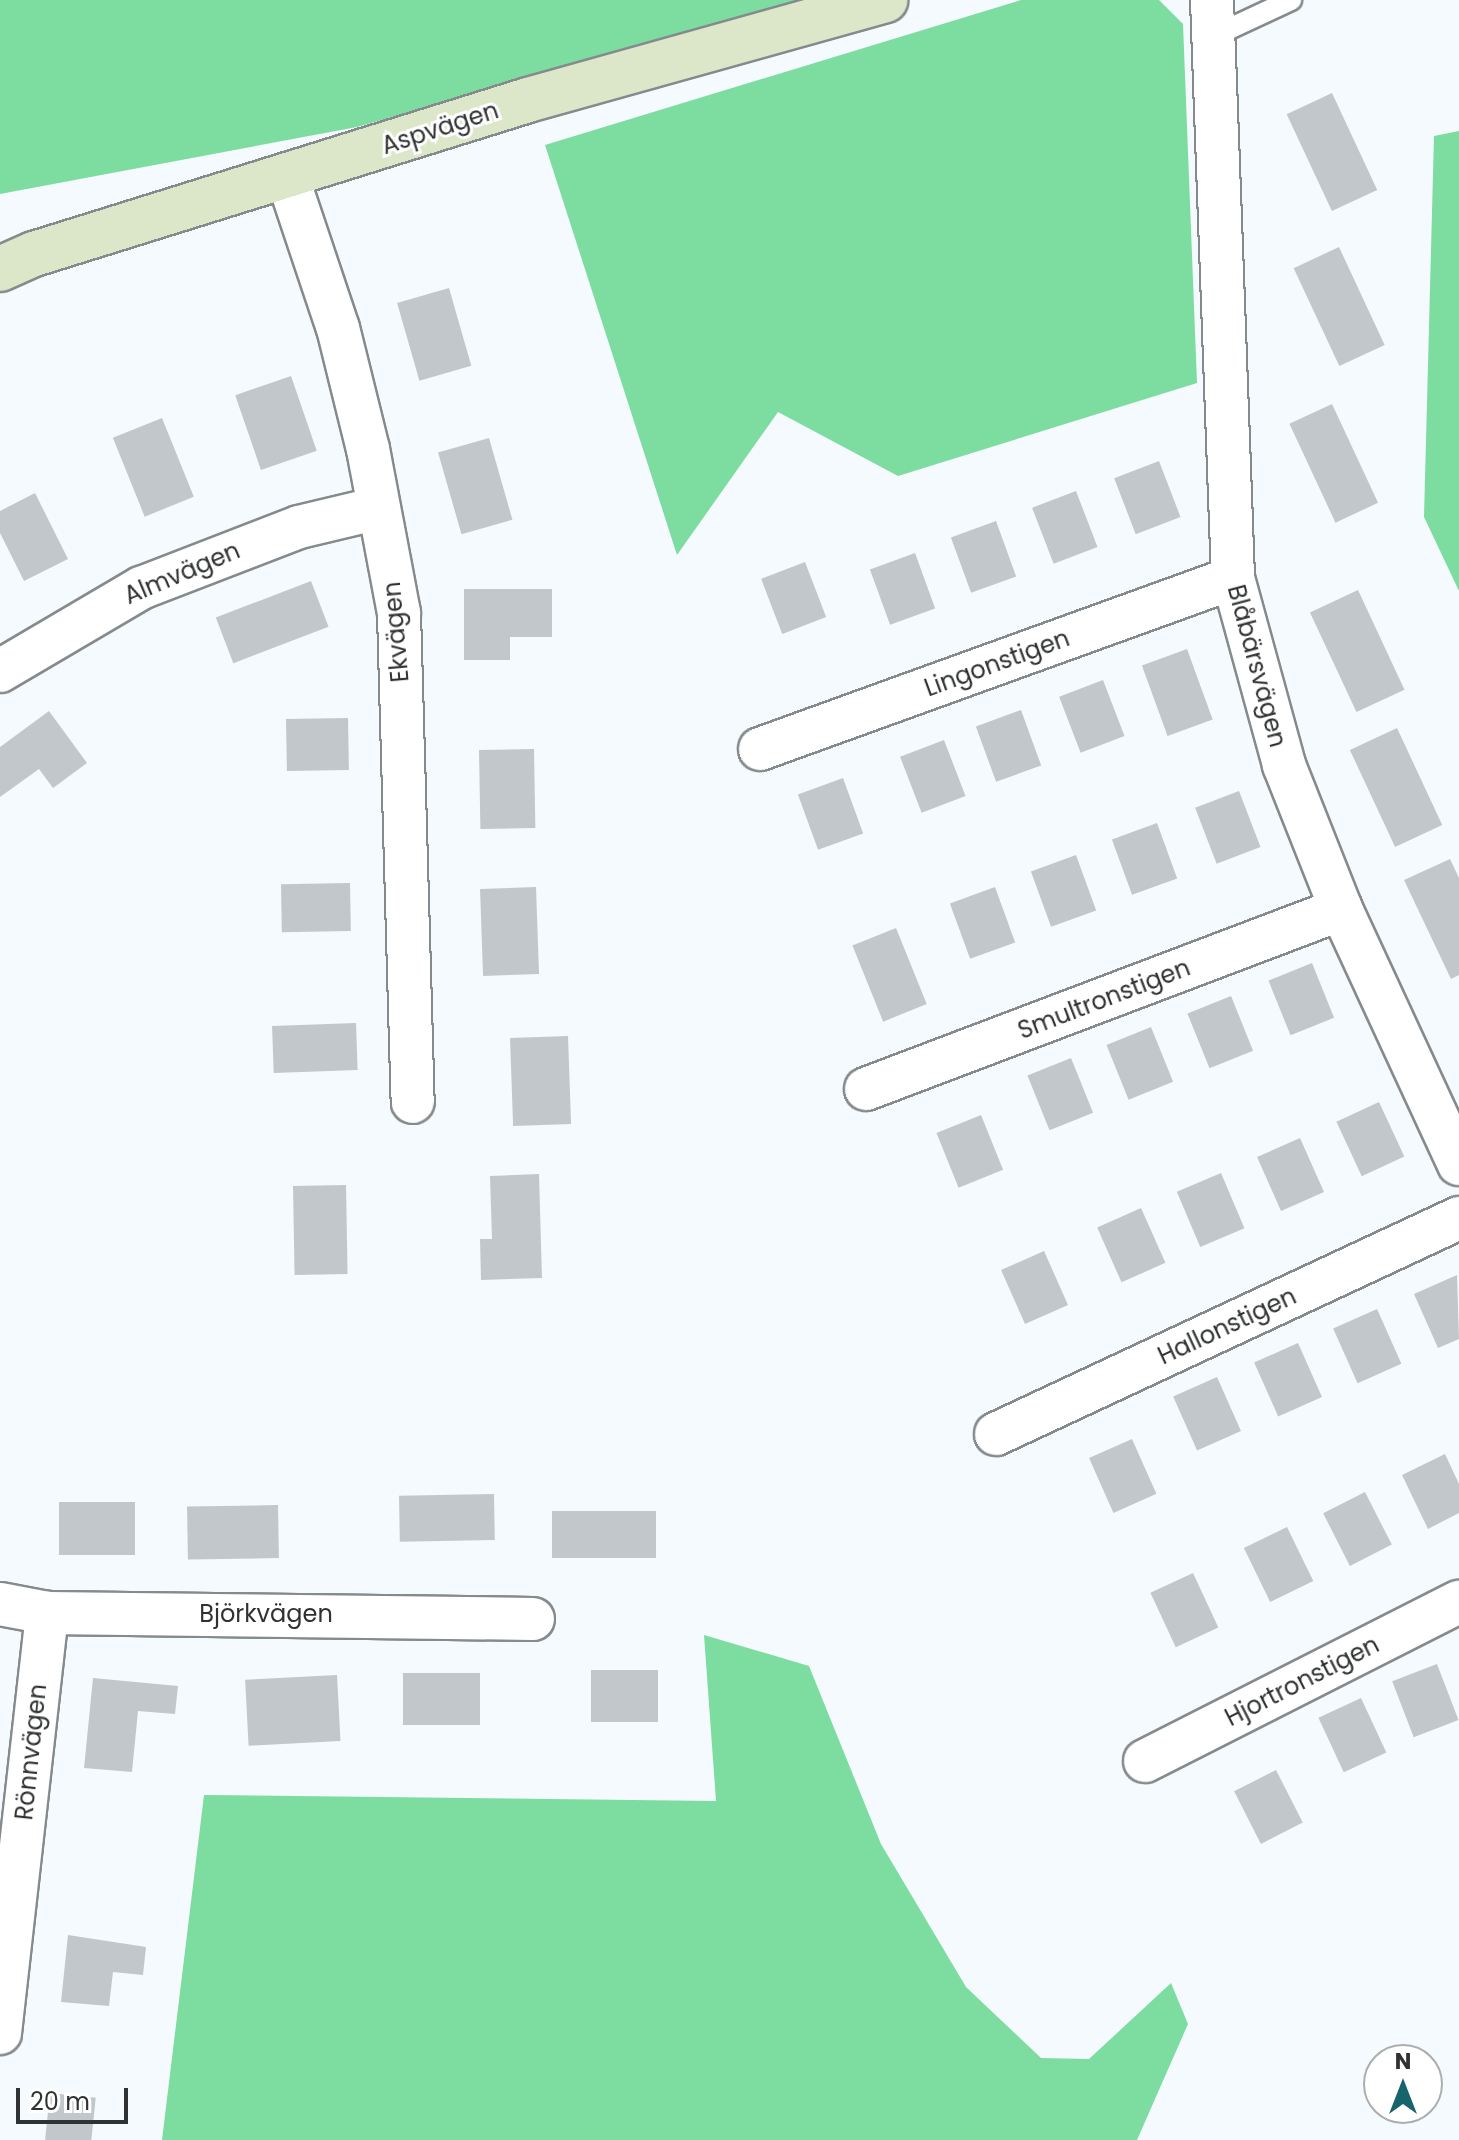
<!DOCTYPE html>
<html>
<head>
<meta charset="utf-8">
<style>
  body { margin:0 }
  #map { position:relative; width:1459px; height:2140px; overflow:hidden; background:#f5fafe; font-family:Poppins,sans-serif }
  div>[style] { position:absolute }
  .forest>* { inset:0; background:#7ddda0 }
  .building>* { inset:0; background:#c2c7cb; transform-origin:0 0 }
  .roads { filter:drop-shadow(2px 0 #858a8d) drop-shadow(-2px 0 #858a8d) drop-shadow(0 2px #858a8d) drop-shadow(0 -2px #858a8d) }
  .lane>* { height:20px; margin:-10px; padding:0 10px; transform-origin:10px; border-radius:10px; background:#fff }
  .street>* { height:42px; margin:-21px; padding:0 21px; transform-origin:21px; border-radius:21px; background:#fff }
  .secondary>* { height:44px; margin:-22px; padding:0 22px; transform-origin:22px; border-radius:22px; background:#dce7c9 }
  span { translate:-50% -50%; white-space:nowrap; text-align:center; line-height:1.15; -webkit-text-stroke:6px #fff; paint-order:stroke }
  .street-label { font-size:24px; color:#2f3133 }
  .north { position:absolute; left:1363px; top:2044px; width:80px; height:80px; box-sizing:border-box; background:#fff; border:2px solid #acadad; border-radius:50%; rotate:0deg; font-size:22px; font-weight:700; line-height:32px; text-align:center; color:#2f3133 }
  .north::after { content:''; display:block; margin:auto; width:28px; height:36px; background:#17656c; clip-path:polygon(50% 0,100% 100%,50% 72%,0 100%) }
  .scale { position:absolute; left:16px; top:2088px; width:112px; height:36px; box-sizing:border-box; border:4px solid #2f3133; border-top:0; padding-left:10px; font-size:24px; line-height:28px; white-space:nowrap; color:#2f3133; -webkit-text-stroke:6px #fff; paint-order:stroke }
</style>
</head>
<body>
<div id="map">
  <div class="forest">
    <i style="clip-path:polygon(0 0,800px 0,357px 127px,0 194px)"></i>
    <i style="clip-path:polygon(1021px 0,1159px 0,1183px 24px,1197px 383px,898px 476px,778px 412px,677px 555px,545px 145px)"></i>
    <i style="clip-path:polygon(1459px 131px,1459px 591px,1424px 517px,1434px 136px)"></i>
    <i style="clip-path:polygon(704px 1635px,809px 1666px,881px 1844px,966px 1987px,1041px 2058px,1089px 2059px,1171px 1983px,1188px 2024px,1137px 2140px,162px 2140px,204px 1795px,716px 1801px)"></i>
  </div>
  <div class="building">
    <i style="left:1332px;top:93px;width:107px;height:50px;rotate:65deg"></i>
    <i style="left:1339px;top:247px;width:108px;height:50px;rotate:65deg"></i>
    <i style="left:449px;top:288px;width:81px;height:54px;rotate:74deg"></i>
    <i style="left:291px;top:376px;width:79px;height:59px;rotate:71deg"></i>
    <i style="left:1332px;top:404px;width:109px;height:47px;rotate:65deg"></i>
    <i style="left:162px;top:418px;width:85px;height:53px;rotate:68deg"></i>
    <i style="left:489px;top:438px;width:85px;height:53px;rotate:74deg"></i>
    <i style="left:1159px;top:461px;width:60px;height:48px;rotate:69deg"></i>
    <i style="left:1076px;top:491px;width:60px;height:47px;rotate:69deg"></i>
    <i style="clip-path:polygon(35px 493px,68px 559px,24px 581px,0 533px,0 511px)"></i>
    <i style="left:996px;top:521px;width:59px;height:48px;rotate:70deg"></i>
    <i style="left:915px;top:553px;width:59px;height:48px;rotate:70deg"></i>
    <i style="left:805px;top:562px;width:59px;height:47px;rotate:69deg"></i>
    <i style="left:311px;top:581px;width:49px;height:102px;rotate:69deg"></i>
    <i style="clip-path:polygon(464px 589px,552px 589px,552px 637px,510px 637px,510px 660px,464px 660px)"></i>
    <i style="left:1358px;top:590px;width:110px;height:53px;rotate:65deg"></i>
    <i style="left:1187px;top:649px;width:75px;height:48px;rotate:70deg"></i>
    <i style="left:1103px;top:680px;width:60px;height:47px;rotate:69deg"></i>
    <i style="left:1021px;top:710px;width:59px;height:48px;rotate:70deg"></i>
    <i style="clip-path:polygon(49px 711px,87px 763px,53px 788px,39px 769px,0 797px,0 747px)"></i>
    <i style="left:348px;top:718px;width:52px;height:62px;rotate:89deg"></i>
    <i style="left:1397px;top:728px;width:107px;height:52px;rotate:65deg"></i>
    <i style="left:944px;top:740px;width:60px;height:47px;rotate:69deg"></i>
    <i style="left:534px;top:749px;width:79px;height:55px;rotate:89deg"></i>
    <i style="left:843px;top:778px;width:59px;height:48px;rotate:70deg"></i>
    <i style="left:1239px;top:791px;width:60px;height:47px;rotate:69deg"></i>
    <i style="left:1157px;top:823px;width:59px;height:48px;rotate:70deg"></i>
    <i style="left:1076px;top:855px;width:59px;height:48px;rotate:70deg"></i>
    <i style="clip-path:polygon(1450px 859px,1459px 878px,1459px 975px,1451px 979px,1404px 880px)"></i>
    <i style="left:350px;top:883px;width:48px;height:69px;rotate:89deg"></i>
    <i style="left:536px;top:887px;width:87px;height:56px;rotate:88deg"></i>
    <i style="left:995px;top:887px;width:59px;height:48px;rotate:70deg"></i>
    <i style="left:896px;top:928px;width:82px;height:47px;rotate:68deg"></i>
    <i style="left:1312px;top:963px;width:59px;height:47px;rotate:68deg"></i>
    <i style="left:1231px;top:996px;width:59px;height:47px;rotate:68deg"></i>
    <i style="left:356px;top:1023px;width:47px;height:84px;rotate:88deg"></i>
    <i style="left:1151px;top:1027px;width:59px;height:48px;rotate:68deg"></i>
    <i style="left:568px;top:1036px;width:88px;height:58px;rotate:88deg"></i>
    <i style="left:1071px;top:1058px;width:59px;height:47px;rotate:68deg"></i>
    <i style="left:1379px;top:1102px;width:60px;height:47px;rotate:65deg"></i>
    <i style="left:981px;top:1115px;width:59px;height:48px;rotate:68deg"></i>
    <i style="left:1300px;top:1138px;width:59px;height:47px;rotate:66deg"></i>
    <i style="left:1221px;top:1173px;width:60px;height:48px;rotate:67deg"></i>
    <i style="clip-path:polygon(539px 1174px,542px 1278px,481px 1280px,480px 1239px,492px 1239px,490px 1176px)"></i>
    <i style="left:346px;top:1185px;width:89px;height:53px;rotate:89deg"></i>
    <i style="left:1141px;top:1208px;width:60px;height:48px;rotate:66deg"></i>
    <i style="left:1044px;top:1251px;width:59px;height:47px;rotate:66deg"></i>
    <i style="clip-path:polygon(1457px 1275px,1459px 1339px,1438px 1348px,1414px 1294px)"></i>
    <i style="left:1377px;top:1309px;width:60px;height:48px;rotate:66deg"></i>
    <i style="left:1298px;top:1343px;width:59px;height:48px;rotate:66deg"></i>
    <i style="left:1217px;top:1377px;width:59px;height:48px;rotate:66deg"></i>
    <i style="left:1132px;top:1439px;width:60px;height:47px;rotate:66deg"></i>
    <i style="clip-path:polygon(1445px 1454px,1459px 1484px,1459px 1513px,1428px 1529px,1402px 1475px)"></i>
    <i style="left:1365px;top:1492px;width:59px;height:47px;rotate:63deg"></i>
    <i style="left:494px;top:1494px;width:46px;height:95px;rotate:89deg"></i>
    <i style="left:135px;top:1502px;width:53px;height:76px;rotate:90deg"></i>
    <i style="left:278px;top:1505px;width:53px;height:91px;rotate:89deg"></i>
    <i style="left:656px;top:1511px;width:47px;height:104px;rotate:90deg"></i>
    <i style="left:1287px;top:1527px;width:60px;height:48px;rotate:64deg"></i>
    <i style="left:1193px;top:1573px;width:60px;height:47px;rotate:65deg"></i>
    <i style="left:1437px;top:1664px;width:60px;height:48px;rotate:69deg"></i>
    <i style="left:591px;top:1670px;width:67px;height:52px"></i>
    <i style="left:403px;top:1673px;width:77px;height:52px"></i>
    <i style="left:337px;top:1675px;width:66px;height:92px;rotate:87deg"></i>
    <i style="clip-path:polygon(93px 1678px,178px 1686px,175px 1714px,138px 1711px,132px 1772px,84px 1768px)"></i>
    <i style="left:1361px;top:1698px;width:60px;height:47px;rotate:65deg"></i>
    <i style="left:1276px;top:1770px;width:59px;height:47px;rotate:63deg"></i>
    <i style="clip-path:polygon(68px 1935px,146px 1947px,143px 1975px,113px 1972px,109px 2006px,61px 2002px)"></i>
    <i style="left:50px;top:2093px;width:46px;height:47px;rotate:6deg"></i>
  </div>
  <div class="roads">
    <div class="lane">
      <i style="left:1216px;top:35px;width:83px;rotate:-25deg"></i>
    </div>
    <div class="street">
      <i style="left:1212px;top:0;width:578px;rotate:87.92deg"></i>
      <i style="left:1233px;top:578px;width:194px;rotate:74.7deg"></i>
      <i style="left:1284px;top:765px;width:155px;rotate:68.4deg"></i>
      <i style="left:1341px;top:909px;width:281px;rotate:65.2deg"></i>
      <i style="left:287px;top:176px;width:160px;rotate:71.5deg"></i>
      <i style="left:338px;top:328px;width:125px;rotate:76.1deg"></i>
      <i style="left:368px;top:449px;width:167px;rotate:79.3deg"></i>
      <i style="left:399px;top:613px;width:489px;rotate:88.4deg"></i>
      <i style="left:0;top:671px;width:164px;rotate:-30.5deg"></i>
      <i style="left:141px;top:588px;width:169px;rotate:-21.1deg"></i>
      <i style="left:299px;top:527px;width:82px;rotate:-13.4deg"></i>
      <i style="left:760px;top:749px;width:503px;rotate:-19.88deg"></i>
      <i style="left:866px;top:1089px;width:508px;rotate:-20.75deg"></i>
      <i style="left:996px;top:1434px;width:511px;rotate:-25.01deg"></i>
      <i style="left:0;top:1604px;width:48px;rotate:10.8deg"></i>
      <i style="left:47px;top:1613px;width:486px;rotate:0.7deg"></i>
      <i style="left:1145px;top:1761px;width:352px;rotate:-26.9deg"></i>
      <i style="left:0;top:2033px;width:423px;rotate:-83.6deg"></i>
    </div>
    <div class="secondary">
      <i style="left:0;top:269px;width:37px;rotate:-24deg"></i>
      <i style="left:34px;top:254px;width:517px;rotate:-17.31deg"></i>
      <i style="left:528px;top:100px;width:371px;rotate:-15.6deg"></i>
    </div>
  </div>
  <div class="street-label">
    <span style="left:440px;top:128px;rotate:-18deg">Aspvägen</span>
    <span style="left:182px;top:573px;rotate:-23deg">Almvägen</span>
    <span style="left:396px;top:632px;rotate:-95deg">Ekvägen</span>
    <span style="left:997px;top:663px;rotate:-20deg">Lingonstigen</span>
    <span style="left:1257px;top:666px;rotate:75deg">Blåbärsvägen</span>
    <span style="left:1104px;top:999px;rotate:-21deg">Smultronstigen</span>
    <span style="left:1227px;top:1326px;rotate:-25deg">Hallonstigen</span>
    <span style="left:266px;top:1614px">Björkvägen</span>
    <span style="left:1302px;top:1681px;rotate:-27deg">Hjortronstigen</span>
    <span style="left:31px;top:1752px;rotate:-84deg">Rönnvägen</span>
  </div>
  <div class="north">N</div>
  <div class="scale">20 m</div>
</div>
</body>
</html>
